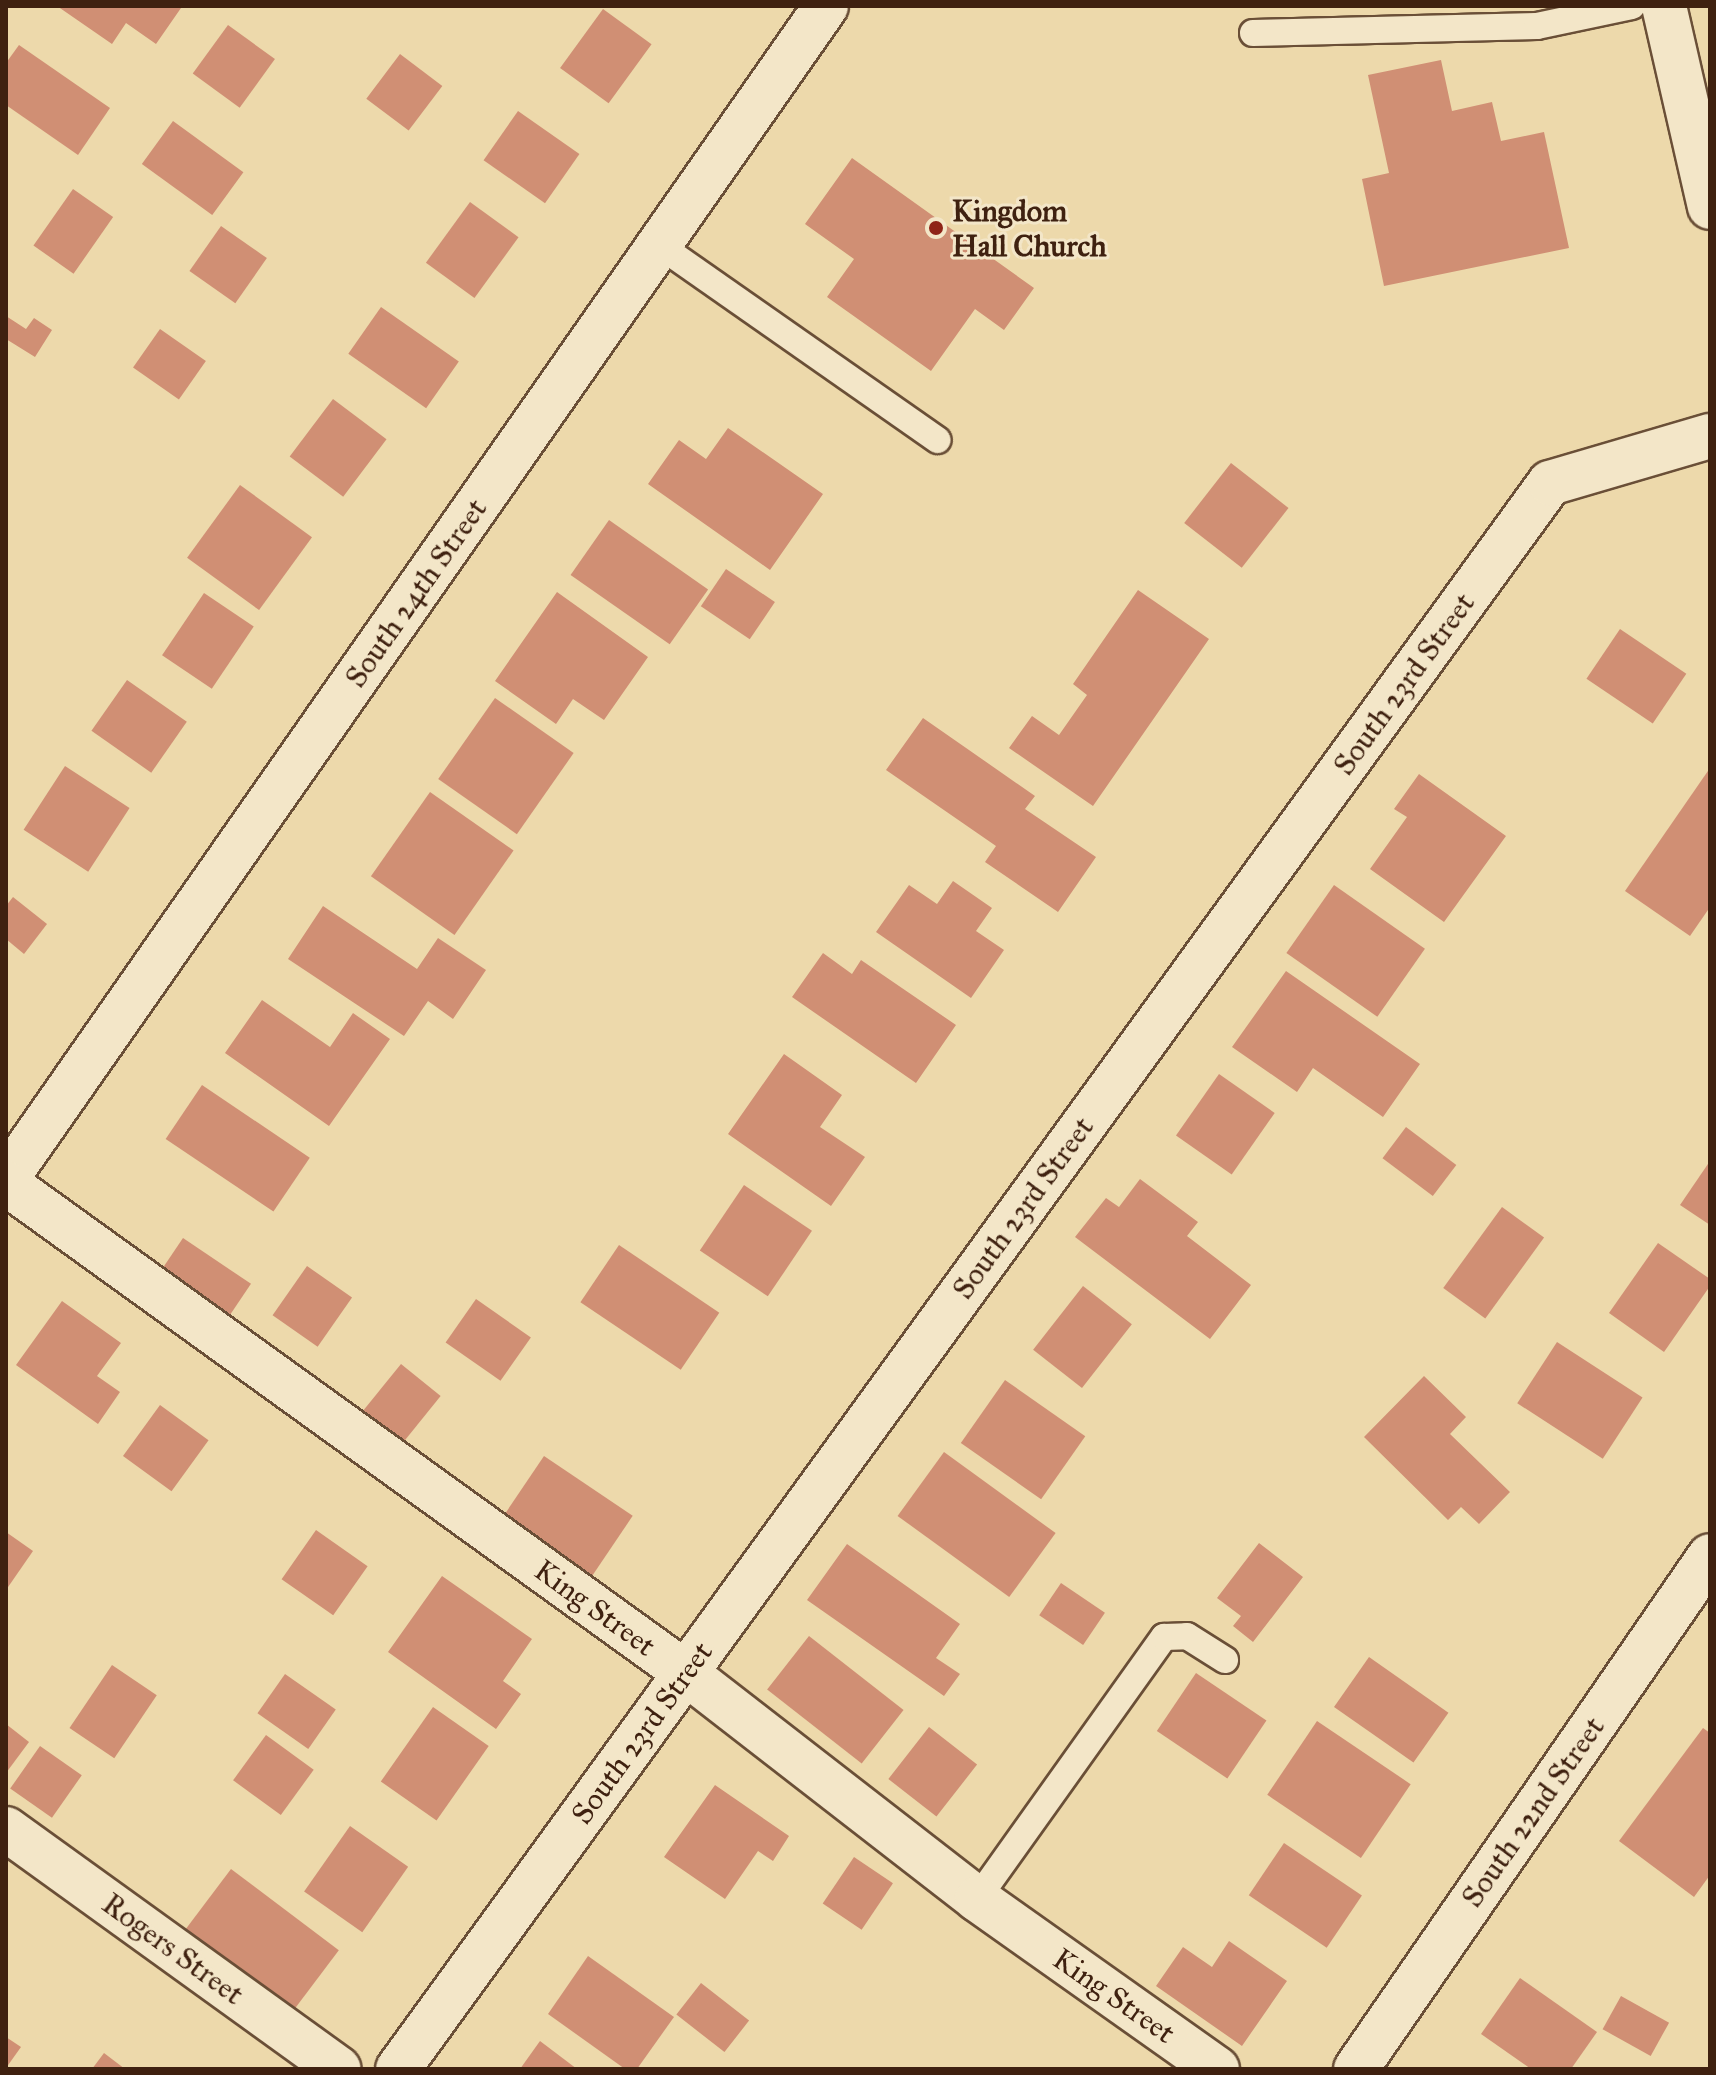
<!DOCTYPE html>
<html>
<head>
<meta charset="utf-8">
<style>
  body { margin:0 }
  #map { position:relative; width:1716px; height:2075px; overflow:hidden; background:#edd9ab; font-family:"IM FELL Great Primer",serif }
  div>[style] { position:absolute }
  .building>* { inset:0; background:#d08f74; transform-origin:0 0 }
  .roads { filter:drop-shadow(2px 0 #6a4f37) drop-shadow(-2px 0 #6a4f37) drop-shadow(0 2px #6a4f37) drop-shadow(0 -2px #6a4f37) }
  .lane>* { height:26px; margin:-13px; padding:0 13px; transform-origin:13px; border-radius:13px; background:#f3e6c8 }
  .street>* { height:44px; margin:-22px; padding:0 22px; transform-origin:22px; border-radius:22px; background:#f3e6c8 }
  .dots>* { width:22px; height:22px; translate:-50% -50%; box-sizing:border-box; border:4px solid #f3e6c8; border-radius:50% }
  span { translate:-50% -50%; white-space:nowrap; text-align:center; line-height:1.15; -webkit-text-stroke:6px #f3e6c8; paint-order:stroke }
  .poi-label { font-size:30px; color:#3f2110; font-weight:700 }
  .left { translate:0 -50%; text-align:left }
  .street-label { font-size:30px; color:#3f2110 }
  .frame { position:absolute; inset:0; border:8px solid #3f2110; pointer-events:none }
</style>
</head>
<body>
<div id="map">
  <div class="building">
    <i style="clip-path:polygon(57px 6px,178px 6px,181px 8px,156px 44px,126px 23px,112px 44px)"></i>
    <i style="left:603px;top:9px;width:60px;height:73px;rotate:36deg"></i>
    <i style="left:228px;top:25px;width:58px;height:60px;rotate:36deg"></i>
    <i style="clip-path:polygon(19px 45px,110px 108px,78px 155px,6px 105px,6px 63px)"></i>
    <i style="left:400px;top:54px;width:53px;height:56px;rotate:37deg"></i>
    <i style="clip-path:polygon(1441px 60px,1452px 111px,1492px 102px,1501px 141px,1544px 132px,1569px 248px,1384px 286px,1362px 179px,1389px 173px,1368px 75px)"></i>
    <i style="left:518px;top:111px;width:75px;height:60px;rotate:35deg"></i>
    <i style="left:173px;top:121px;width:87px;height:53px;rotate:36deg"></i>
    <i style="clip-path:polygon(852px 158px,1034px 288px,1004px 330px,975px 309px,931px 371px,827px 297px,854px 259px,805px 224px)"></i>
    <i style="left:73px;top:189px;width:49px;height:69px;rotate:35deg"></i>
    <i style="left:470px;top:202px;width:60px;height:75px;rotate:36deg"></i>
    <i style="left:221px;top:226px;width:56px;height:55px;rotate:35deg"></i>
    <i style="left:381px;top:307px;width:95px;height:57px;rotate:35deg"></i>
    <i style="clip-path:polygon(6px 316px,26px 329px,34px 318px,52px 330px,35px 357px,6px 339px)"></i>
    <i style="left:160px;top:329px;width:56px;height:47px;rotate:35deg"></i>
    <i style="left:333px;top:399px;width:67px;height:72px;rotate:37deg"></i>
    <i style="clip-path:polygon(728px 428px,823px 494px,770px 570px,648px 484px,679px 440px,706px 459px)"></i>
    <i style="left:1231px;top:463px;width:73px;height:76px;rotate:38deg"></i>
    <i style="left:240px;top:485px;width:89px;height:90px;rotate:36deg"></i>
    <i style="left:609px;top:520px;width:121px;height:67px;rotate:35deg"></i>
    <i style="left:726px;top:569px;width:59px;height:45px;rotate:34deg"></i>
    <i style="clip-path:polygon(1138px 590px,1209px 639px,1093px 806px,1009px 748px,1032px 716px,1059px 735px,1087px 695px,1073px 684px)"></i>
    <i style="clip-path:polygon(557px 592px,648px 657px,604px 720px,573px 699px,556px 724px,495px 681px)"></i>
    <i style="left:204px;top:593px;width:60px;height:75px;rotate:34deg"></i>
    <i style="left:1620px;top:629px;width:80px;height:60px;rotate:34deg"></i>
    <i style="left:127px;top:680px;width:73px;height:62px;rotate:35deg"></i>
    <i style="left:495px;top:698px;width:96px;height:99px;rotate:35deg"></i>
    <i style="clip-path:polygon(923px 718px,1035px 796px,1025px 809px,1096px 857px,1058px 912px,985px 862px,996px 846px,886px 770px)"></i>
    <i style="left:65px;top:766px;width:77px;height:76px;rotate:33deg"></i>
    <i style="clip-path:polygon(1710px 768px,1710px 907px,1690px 936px,1625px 891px)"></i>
    <i style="clip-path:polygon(1419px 774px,1506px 836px,1444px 922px,1370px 869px,1407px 817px,1394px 809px)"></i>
    <i style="left:430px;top:792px;width:102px;height:103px;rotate:35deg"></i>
    <i style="clip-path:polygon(953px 881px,992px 908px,976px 931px,1004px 950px,971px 998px,876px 932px,909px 885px,937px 904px)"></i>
    <i style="left:1334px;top:885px;width:111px;height:83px;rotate:35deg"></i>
    <i style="clip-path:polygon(13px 897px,47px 924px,24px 954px,6px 939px,6px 906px)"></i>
    <i style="clip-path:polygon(323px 906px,417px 969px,438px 938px,486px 970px,453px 1019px,428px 1001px,404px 1036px,288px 959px)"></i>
    <i style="clip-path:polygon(823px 953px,852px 974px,861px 960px,956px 1025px,916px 1083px,792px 997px)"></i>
    <i style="clip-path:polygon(1286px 971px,1420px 1064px,1383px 1117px,1313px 1068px,1297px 1092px,1232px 1047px)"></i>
    <i style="clip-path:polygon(262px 1000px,330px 1047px,353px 1013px,390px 1039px,329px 1126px,225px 1053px)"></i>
    <i style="clip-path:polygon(784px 1054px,842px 1095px,820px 1127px,865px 1157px,831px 1206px,728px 1134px)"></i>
    <i style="left:1219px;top:1074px;width:68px;height:75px;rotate:35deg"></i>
    <i style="left:202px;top:1085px;width:130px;height:65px;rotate:34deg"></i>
    <i style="left:1406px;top:1127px;width:63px;height:39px;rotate:37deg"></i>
    <i style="clip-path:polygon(1710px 1161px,1710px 1225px,1680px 1205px)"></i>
    <i style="clip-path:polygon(1140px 1179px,1198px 1222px,1187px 1236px,1251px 1285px,1210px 1339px,1075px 1237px,1106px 1198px,1119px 1207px)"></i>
    <i style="left:744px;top:1185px;width:82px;height:79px;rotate:34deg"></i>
    <i style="left:1502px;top:1207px;width:52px;height:100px;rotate:36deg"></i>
    <i style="left:183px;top:1238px;width:82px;height:53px;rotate:34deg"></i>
    <i style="clip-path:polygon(1658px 1243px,1710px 1279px,1710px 1286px,1664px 1352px,1609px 1313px)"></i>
    <i style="left:619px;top:1245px;width:121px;height:69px;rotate:34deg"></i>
    <i style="left:307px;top:1266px;width:55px;height:60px;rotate:35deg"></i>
    <i style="left:1083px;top:1286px;width:62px;height:81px;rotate:38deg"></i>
    <i style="left:476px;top:1299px;width:67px;height:53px;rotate:35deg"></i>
    <i style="clip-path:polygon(62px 1301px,121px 1343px,97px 1376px,120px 1392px,98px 1424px,16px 1365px)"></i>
    <i style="left:1557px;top:1342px;width:102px;height:73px;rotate:33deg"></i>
    <i style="left:401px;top:1364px;width:51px;height:68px;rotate:39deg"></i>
    <i style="clip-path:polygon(1424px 1376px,1466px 1417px,1450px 1434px,1510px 1492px,1479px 1524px,1461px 1507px,1448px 1520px,1364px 1437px)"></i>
    <i style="left:1005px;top:1380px;width:98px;height:77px;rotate:35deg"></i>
    <i style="left:160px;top:1405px;width:60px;height:63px;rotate:36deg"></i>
    <i style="left:944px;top:1452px;width:138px;height:79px;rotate:36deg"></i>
    <i style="left:544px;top:1456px;width:107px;height:79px;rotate:34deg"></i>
    <i style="left:316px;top:1530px;width:63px;height:60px;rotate:35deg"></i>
    <i style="clip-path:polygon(6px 1532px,33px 1551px,6px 1590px)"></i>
    <i style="clip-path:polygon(1259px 1543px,1303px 1577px,1253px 1642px,1233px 1626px,1241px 1616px,1217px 1598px)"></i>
    <i style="clip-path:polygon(847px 1544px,960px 1624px,936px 1658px,960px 1674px,944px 1696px,807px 1600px)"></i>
    <i style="clip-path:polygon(442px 1576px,532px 1639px,503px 1681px,521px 1694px,496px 1729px,388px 1652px)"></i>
    <i style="left:1061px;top:1583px;width:53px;height:39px;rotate:34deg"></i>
    <i style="left:809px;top:1636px;width:120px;height:68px;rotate:38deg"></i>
    <i style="left:1369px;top:1657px;width:97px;height:61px;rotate:35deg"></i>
    <i style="left:112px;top:1665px;width:54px;height:76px;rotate:34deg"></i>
    <i style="left:1196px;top:1673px;width:85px;height:70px;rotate:34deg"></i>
    <i style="left:285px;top:1674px;width:62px;height:48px;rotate:35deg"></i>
    <i style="left:433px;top:1707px;width:68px;height:91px;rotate:35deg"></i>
    <i style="left:1317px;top:1721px;width:113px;height:89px;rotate:34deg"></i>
    <i style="clip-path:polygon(6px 1724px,29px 1742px,6px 1773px)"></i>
    <i style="left:929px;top:1727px;width:61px;height:66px;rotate:38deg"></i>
    <i style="clip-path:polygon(1703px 1728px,1710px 1733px,1710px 1875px,1694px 1897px,1619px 1841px)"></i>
    <i style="left:266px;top:1735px;width:59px;height:56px;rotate:36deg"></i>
    <i style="left:40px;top:1746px;width:51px;height:52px;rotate:35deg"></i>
    <i style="clip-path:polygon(715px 1785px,789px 1836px,773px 1861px,758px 1851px,725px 1899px,664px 1857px)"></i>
    <i style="left:350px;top:1826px;width:71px;height:80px;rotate:35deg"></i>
    <i style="left:1284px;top:1843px;width:94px;height:63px;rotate:34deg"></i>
    <i style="left:854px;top:1857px;width:47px;height:56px;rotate:34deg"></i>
    <i style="left:231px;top:1869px;width:135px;height:87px;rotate:37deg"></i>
    <i style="clip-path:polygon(1229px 1941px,1287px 1981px,1242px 2046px,1156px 1986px,1183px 1947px,1212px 1967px)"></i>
    <i style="clip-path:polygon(588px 1956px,674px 2017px,637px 2069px,625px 2069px,548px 2014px)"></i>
    <i style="clip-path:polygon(1520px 1978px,1597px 2032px,1571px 2069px,1531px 2069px,1481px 2034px)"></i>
    <i style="left:701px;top:1983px;width:61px;height:40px;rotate:38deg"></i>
    <i style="left:1621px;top:1996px;width:55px;height:38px;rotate:29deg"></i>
    <i style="clip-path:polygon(6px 2037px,21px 2047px,6px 2068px)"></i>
    <i style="clip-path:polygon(540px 2041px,577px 2069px,520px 2069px)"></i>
    <i style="clip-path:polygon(104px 2053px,125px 2069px,92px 2069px)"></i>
  </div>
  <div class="roads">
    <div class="lane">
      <i style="left:1253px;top:33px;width:284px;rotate:-1.4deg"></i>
      <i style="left:1537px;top:26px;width:97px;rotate:-11.9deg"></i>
      <i style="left:659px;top:245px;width:340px;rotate:35deg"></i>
      <i style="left:977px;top:1899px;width:322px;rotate:-54.5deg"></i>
      <i style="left:1164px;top:1637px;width:23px;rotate:-2deg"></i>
      <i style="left:1187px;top:1636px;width:45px;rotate:32.3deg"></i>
    </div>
    <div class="street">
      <i style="left:1664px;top:6px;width:206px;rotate:77.1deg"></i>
      <i style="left:6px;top:1179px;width:1431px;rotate:-55.04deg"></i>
      <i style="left:6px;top:1183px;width:838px;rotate:35.78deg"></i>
      <i style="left:686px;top:1673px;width:368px;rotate:37.8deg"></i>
      <i style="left:977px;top:1899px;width:294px;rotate:35.3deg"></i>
      <i style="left:6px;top:1829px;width:410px;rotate:35.8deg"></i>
      <i style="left:398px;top:2069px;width:1960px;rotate:-54.01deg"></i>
      <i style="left:1550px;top:483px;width:167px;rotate:-16.4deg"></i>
      <i style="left:1356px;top:2069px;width:623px;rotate:-55.39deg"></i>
    </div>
  </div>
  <div class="dots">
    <i style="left:936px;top:228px;background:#8f2418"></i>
  </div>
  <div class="poi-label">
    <span class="left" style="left:952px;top:228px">Kingdom<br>Hall Church</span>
  </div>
  <div class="street-label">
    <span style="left:416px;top:593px;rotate:-55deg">South 24th Street</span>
    <span style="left:1404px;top:684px;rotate:-54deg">South 23rd Street</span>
    <span style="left:1023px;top:1208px;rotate:-54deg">South 23rd Street</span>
    <span style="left:595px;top:1608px;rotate:36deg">King Street</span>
    <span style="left:642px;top:1733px;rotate:-54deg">South 23rd Street</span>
    <span style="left:1533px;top:1812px;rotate:-55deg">South 22nd Street</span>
    <span style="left:173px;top:1949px;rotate:36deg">Rogers Street</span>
    <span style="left:1114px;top:1996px;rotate:35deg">King Street</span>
  </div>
  <div class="frame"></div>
</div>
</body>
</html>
